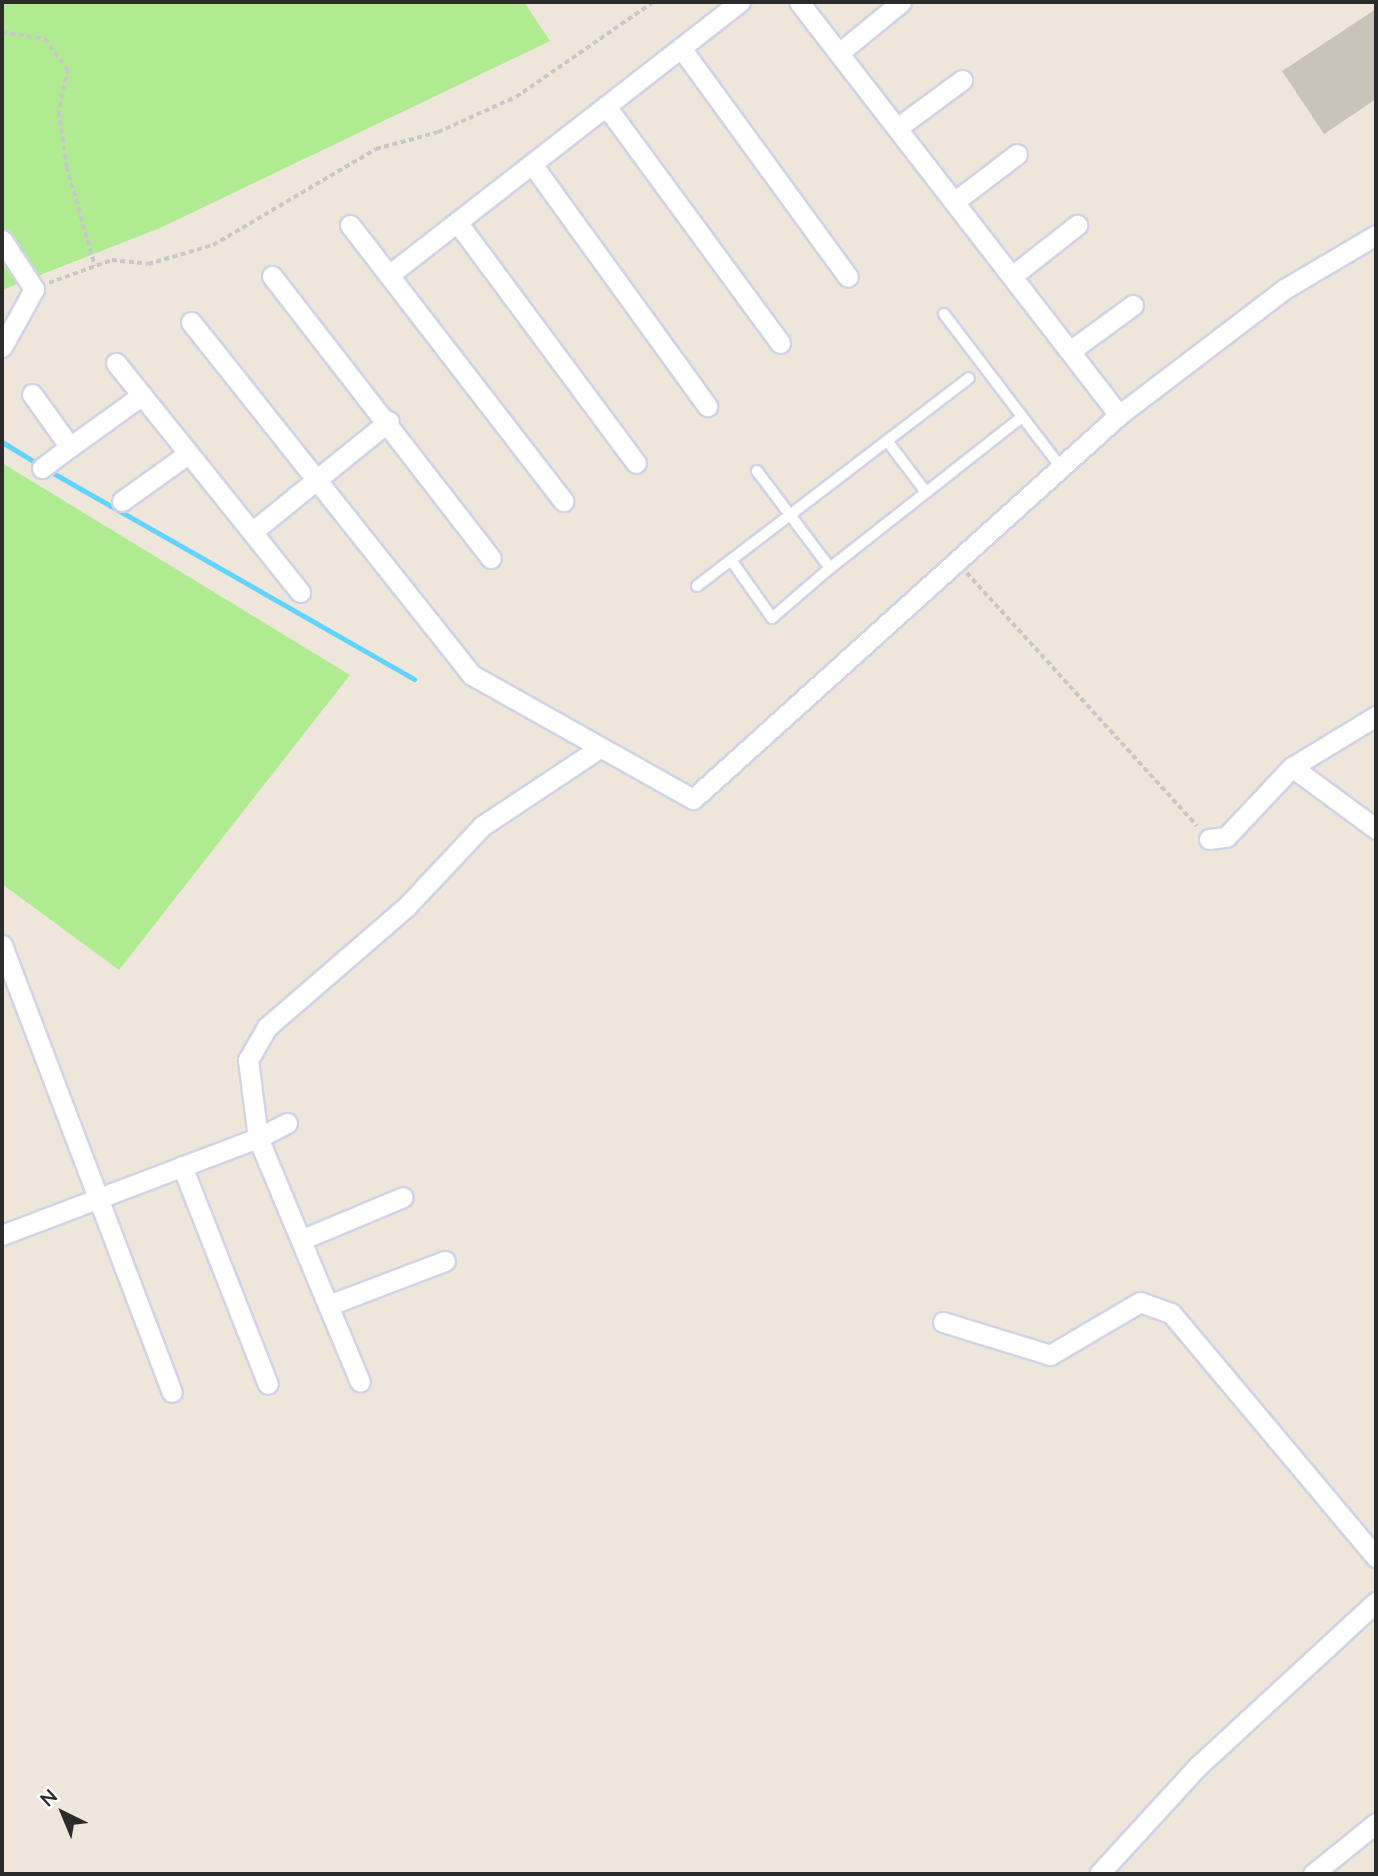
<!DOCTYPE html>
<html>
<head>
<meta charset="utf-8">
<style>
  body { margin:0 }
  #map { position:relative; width:1378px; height:1876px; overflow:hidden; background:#eee6db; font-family:Lato,sans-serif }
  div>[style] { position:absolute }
  .green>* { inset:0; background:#b1eb91 }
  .stream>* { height:5px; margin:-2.5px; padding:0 2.5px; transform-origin:2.5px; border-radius:2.5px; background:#62d4fc }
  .building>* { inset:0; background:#c9c4ba }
  .path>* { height:3.5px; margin-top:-1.75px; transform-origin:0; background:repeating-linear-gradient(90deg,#c8c8c8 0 5px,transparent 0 8.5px) }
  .roads { filter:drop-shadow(2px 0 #d0d4e5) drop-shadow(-2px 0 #d0d4e5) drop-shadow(0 2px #d0d4e5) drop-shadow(0 -2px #d0d4e5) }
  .service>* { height:10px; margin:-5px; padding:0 5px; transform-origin:5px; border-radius:5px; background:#fff }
  .minor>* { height:19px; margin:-9.5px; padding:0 9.5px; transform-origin:9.5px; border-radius:9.5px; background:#fff }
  span { translate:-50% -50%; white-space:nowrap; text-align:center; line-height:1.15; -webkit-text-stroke:5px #fff; paint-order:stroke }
  .frame { position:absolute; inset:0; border:4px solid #2b2b2b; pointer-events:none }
  .north { position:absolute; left:28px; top:1778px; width:70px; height:70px; -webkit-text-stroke:5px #fff; paint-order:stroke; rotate:317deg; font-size:19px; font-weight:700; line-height:28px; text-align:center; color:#2b2b2b }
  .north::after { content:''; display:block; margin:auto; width:24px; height:32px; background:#2b2b2b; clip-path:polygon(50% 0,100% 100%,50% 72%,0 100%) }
</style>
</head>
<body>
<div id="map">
  <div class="green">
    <i style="clip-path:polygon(2px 2px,524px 2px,550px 41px,160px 228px,2px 290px)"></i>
    <i style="clip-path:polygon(2px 463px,350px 675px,119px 970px,2px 884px)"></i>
  </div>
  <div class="stream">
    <i style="left:2px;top:442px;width:42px;rotate:31.4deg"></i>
    <i style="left:46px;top:469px;width:424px;rotate:29.7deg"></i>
  </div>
  <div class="building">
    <i style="clip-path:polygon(1376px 9px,1376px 99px,1324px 134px,1282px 71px)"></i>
  </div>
  <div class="path">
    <i style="left:2px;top:32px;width:44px;rotate:9.2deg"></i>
    <i style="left:45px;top:39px;width:38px;rotate:53deg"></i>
    <i style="left:68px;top:69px;width:44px;rotate:101.8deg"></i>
    <i style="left:59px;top:112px;width:56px;rotate:81.7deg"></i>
    <i style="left:67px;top:167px;width:103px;rotate:74.2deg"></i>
    <i style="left:49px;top:283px;width:67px;rotate:-20.1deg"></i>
    <i style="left:112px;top:260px;width:36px;rotate:6deg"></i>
    <i style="left:148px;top:264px;width:68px;rotate:-16.3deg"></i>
    <i style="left:213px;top:245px;width:189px;rotate:-30.5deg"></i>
    <i style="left:376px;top:149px;width:64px;rotate:-15.3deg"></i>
    <i style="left:438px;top:132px;width:85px;rotate:-24.2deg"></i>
    <i style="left:516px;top:97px;width:167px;rotate:-34.7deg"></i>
    <i style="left:967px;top:573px;width:342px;rotate:47.7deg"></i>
  </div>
  <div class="roads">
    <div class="service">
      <i style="left:944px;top:314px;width:195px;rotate:52.7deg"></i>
      <i style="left:888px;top:442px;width:63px;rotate:52.8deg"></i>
      <i style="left:757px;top:471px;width:121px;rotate:53deg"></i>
      <i style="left:830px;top:568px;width:244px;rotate:-38.2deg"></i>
      <i style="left:731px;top:560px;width:71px;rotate:54.7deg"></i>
      <i style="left:772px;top:618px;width:77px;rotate:-40.8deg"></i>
      <i style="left:697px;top:586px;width:342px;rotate:-37.4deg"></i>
    </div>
    <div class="minor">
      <i style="left:799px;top:2px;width:522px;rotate:52.23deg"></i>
      <i style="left:681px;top:48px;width:283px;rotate:53.9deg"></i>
      <i style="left:839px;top:53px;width:80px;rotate:-39.4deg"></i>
      <i style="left:606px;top:106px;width:294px;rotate:53.7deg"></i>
      <i style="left:897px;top:128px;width:81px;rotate:-36.4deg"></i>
      <i style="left:532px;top:164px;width:299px;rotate:54.1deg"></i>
      <i style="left:954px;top:202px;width:79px;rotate:-37.3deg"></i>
      <i style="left:457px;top:222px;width:300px;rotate:53.4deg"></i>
      <i style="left:350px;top:225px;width:349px;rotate:52.3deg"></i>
      <i style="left:2px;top:240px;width:59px;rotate:56.9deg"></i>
      <i style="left:34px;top:289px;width:66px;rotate:118.9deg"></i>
      <i style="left:389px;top:275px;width:445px;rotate:-37.9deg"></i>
      <i style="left:272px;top:276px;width:357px;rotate:52.2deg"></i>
      <i style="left:1012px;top:276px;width:83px;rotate:-38.1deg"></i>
      <i style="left:191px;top:322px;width:451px;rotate:51.5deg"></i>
      <i style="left:472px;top:675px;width:253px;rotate:29.3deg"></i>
      <i style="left:693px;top:799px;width:574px;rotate:-42.03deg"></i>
      <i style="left:1119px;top:415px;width:210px;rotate:-37.3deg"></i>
      <i style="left:1286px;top:288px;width:104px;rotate:-30.5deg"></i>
      <i style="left:1070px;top:351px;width:78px;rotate:-36.1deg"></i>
      <i style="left:116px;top:363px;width:217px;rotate:51.2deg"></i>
      <i style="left:252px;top:532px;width:176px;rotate:-39deg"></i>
      <i style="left:32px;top:394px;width:65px;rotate:54.4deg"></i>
      <i style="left:70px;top:447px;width:89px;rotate:-35.8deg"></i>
      <i style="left:42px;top:468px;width:35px;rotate:-37deg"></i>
      <i style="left:122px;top:501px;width:82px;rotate:-35.6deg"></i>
      <i style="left:252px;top:532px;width:77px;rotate:51.3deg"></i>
      <i style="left:1292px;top:767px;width:104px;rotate:36.4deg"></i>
      <i style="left:1209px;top:839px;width:17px;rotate:-7deg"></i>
      <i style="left:1226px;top:837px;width:96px;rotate:-46.7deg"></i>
      <i style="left:1292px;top:767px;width:98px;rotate:-31.3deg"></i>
      <i style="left:2px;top:945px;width:478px;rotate:69.2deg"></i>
      <i style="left:287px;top:1123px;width:33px;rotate:153deg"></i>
      <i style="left:258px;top:1138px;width:264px;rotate:67.3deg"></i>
      <i style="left:182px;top:1166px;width:234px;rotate:68.5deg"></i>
      <i style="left:2px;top:1235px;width:274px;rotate:-20.8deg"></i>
      <i style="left:258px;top:1138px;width:79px;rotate:-97.3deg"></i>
      <i style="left:248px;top:1060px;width:38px;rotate:-60deg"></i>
      <i style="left:267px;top:1027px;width:184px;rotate:-40.8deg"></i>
      <i style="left:406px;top:907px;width:111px;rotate:-46.8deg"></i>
      <i style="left:482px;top:826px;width:139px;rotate:-33.6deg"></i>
      <i style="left:303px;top:1239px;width:108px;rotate:-22.8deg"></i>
      <i style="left:329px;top:1305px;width:124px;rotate:-20.8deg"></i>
      <i style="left:943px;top:1322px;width:112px;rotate:17.1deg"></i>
      <i style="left:1050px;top:1355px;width:104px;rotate:-30.5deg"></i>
      <i style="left:1140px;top:1302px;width:33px;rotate:20deg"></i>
      <i style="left:1171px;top:1313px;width:319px;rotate:50deg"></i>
      <i style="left:1099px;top:1874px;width:147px;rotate:-47.5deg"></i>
      <i style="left:1198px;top:1766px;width:242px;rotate:-42.7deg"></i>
      <i style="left:1313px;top:1874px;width:81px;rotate:-39deg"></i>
    </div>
  </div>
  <div class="frame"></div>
  <div class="north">N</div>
</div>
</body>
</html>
